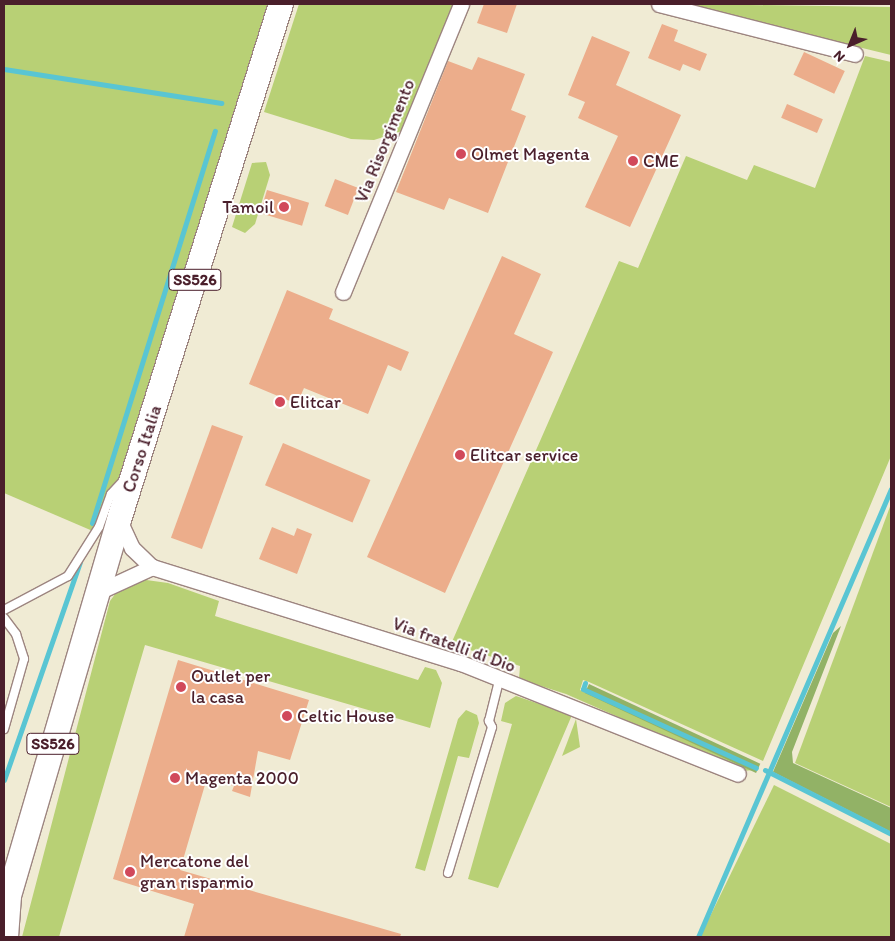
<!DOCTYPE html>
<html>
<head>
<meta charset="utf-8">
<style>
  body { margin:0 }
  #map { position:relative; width:895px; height:941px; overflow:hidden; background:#f0ebd4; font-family:Itim,sans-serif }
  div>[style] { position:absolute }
  .green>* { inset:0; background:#b8d075 }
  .forest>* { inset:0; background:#92b266; transform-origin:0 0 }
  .stream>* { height:5px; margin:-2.5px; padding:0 2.5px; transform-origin:2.5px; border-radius:2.5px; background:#59c5d3 }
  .building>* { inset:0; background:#ecad8b; transform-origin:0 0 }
  .roads { filter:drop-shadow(1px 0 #9d8580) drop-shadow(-1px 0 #9d8580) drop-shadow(0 1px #9d8580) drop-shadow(0 -1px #9d8580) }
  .service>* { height:8px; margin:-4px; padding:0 4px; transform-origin:4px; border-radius:4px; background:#fff }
  .minor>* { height:15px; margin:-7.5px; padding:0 7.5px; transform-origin:7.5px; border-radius:7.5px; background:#fff }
  .primary>* { height:24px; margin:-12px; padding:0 12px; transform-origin:12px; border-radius:12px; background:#fff }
  .dots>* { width:14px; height:14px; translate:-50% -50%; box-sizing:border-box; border:2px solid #fff; border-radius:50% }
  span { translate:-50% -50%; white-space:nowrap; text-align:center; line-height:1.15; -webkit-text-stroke:4px #fff; paint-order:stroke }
  .shield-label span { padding:1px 4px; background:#fff; border:1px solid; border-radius:4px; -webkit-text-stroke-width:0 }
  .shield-label { font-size:16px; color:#4a1f2b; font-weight:700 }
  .street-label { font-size:18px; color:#4a1f2b }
  .poi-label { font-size:18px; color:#4a1f2b }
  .left { translate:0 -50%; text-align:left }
  .right { translate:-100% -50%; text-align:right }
  .frame { position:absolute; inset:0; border:5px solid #4a1f2b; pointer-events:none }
  .north { position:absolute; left:825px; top:20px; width:50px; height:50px; -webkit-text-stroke:4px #fff; paint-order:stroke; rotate:224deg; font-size:14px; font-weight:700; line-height:20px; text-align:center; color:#4a1f2b }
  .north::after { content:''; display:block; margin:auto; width:18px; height:22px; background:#4a1f2b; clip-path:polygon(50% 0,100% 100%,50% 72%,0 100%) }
</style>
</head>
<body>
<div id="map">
  <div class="green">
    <i style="clip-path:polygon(4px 4px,269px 4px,102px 535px,4px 493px)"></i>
    <i style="clip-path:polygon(299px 4px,453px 4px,402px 131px,374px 140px,351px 139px,264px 112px)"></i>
    <i style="clip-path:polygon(685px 4px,891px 7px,891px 55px,772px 26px)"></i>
    <i style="clip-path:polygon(865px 56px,891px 62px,891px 456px,763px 761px,589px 682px,583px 680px,580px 690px,755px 770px,741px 771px,566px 694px,519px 679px,520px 666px,451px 644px,619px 261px,638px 268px,686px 156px,747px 180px,754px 165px,815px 188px)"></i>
    <i style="clip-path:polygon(266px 162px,270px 175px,255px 224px,245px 233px,232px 227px,252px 163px)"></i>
    <i style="clip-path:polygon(891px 504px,891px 807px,795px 763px)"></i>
    <i style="clip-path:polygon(139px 579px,168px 583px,219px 601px,215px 616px,418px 680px,425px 667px,436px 670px,442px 683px,430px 728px,145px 645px,59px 937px,22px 937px,110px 601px,121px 586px)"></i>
    <i style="clip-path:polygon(516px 696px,572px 715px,498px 888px,468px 879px,512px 724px,501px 721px,505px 703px)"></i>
    <i style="clip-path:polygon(466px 710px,477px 715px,479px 723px,469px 758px,458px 756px,425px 871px,415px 868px,458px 719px)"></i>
    <i style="clip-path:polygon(576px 719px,580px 747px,562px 756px)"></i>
    <i style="clip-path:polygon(774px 785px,891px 844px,891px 937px,700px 937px)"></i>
  </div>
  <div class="forest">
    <i style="clip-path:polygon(841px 626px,792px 752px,793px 763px,891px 808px,891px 832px,773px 772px,833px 633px)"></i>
    <i style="left:589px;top:684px;width:189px;height:10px;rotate:25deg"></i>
  </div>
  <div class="stream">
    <i style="left:4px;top:69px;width:220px;rotate:8.9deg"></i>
    <i style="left:92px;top:523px;width:411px;rotate:-72.6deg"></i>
    <i style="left:585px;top:683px;width:6px;rotate:108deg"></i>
    <i style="left:583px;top:689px;width:190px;rotate:24.5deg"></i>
    <i style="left:765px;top:770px;width:141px;rotate:26.9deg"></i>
    <i style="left:4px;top:780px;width:231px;rotate:-70.8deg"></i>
    <i style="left:698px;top:937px;width:488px;rotate:-66.7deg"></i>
  </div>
  <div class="building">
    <i style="clip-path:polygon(484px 4px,517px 4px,507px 33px,477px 23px)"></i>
    <i style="clip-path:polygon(662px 24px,678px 30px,674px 41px,707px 54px,700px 71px,683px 64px,680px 71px,648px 58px)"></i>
    <i style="clip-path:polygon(592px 36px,630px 52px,616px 85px,681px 115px,630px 227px,585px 207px,618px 136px,578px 118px,585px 102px,568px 95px)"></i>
    <i style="left:804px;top:52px;width:45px;height:25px;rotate:25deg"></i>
    <i style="clip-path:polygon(478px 57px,525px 74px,511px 110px,526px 116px,488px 213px,449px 198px,444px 210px,396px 192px,448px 61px,472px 70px)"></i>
    <i style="left:787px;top:104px;width:39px;height:15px;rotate:23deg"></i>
    <i style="left:335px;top:179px;width:25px;height:29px;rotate:21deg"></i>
    <i style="left:267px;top:190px;width:44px;height:24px;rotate:17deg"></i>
    <i style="clip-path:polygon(502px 256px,541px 274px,514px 334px,553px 352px,445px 593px,367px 557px)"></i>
    <i style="clip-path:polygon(287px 290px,333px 309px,329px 319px,409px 352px,401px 371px,388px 365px,368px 414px,304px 388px,297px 404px,249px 384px)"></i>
    <i style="left:212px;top:425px;width:33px;height:120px;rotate:20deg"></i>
    <i style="left:283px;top:443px;width:95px;height:46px;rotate:23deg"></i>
    <i style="clip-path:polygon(272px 527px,294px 536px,297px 528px,312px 534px,297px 574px,259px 559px)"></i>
    <i style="clip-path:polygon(178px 660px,309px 700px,290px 760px,258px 751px,250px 797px,232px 791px,234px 786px,207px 778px,180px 870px,401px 934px,400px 937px,184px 937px,194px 904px,113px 879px)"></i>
  </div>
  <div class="roads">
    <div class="service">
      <i style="left:4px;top:610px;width:72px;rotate:-28deg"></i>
      <i style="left:68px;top:576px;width:58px;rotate:-57.7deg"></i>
      <i style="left:99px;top:527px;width:35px;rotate:-70deg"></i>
      <i style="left:111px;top:494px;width:18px;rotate:-47deg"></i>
      <i style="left:4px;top:618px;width:20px;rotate:53deg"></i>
      <i style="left:16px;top:634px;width:26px;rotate:72deg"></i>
      <i style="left:24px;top:659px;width:73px;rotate:105.9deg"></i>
      <i style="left:448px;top:873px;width:152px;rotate:-73.2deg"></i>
      <i style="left:492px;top:727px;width:7px;rotate:-117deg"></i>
      <i style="left:489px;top:721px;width:41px;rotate:-76deg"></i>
    </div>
    <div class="minor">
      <i style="left:659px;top:4px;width:202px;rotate:14.3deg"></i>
      <i style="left:343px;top:292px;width:311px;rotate:-67.7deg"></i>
      <i style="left:119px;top:520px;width:31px;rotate:65deg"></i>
      <i style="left:132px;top:548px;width:28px;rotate:44deg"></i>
      <i style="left:152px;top:567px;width:324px;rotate:17.3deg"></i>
      <i style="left:461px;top:663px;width:298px;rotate:21.8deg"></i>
      <i style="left:98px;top:592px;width:60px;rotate:-24.8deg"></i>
    </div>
    <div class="primary">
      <i style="left:6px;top:937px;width:41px;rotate:-85.8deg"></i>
      <i style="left:9px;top:896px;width:392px;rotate:-73.7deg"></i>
      <i style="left:119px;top:520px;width:541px;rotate:-72.57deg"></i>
    </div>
  </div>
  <div class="dots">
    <i style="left:461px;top:154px;background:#d1495b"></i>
    <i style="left:633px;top:161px;background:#d1495b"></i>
    <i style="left:284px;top:207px;background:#d1495b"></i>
    <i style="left:280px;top:402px;background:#d1495b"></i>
    <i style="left:460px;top:455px;background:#d1495b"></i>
    <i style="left:181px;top:687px;background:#d1495b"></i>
    <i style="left:287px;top:716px;background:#d1495b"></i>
    <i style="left:175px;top:778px;background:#d1495b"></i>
    <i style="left:130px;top:872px;background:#d1495b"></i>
  </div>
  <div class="shield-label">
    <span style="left:195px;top:280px">SS526</span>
    <span style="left:53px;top:744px">SS526</span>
  </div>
  <div class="street-label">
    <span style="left:385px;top:141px;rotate:-68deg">Via Risorgimento</span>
    <span style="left:142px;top:449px;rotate:-72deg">Corso Italia</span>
    <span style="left:454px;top:645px;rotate:20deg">Via fratelli di Dio</span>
  </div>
  <div class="poi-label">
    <span class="left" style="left:471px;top:154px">Olmet Magenta</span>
    <span class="left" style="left:643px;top:161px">CME</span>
    <span class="right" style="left:274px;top:207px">Tamoil</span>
    <span class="left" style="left:290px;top:402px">Elitcar</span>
    <span class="left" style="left:470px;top:455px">Elitcar service</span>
    <span class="left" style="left:191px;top:687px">Outlet per<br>la casa</span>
    <span class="left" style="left:297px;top:716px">Celtic House</span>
    <span class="left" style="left:185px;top:778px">Magenta 2000</span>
    <span class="left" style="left:140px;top:872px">Mercatone del<br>gran risparmio</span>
  </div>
  <div class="frame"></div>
  <div class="north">N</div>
</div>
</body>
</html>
